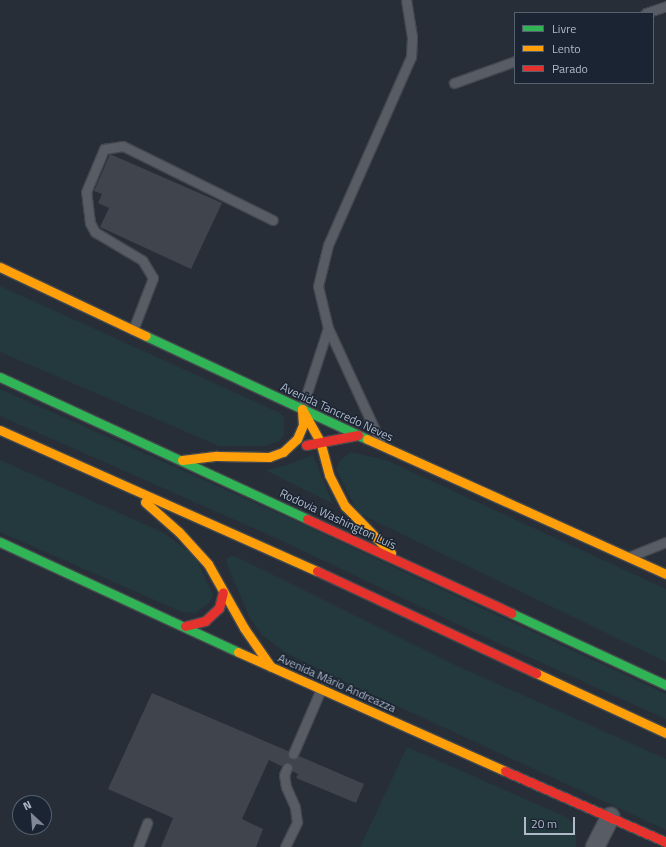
<!DOCTYPE html>
<html>
<head>
<meta charset="utf-8">
<style>
  body { margin:0 }
  #map { position:relative; width:666px; height:847px; overflow:hidden; background:#272e37; font-family:"Titillium Web",sans-serif }
  div>[style] { position:absolute }
  .green>* { inset:0; background:#24393d }
  .building>* { inset:0; background:#3f444d }
  .roads { filter:drop-shadow(1px 0 #44484f) drop-shadow(-1px 0 #44484f) drop-shadow(0 1px #44484f) drop-shadow(0 -1px #44484f) }
  .lane>* { height:9px; margin:-4.5px; padding:0 4.5px; transform-origin:4.5px; border-radius:4.5px; background:#585c64 }
  .street>* { height:18px; margin:-9px; padding:0 9px; transform-origin:9px; border-radius:9px; background:#585c64 }
  .fast>* { height:9px; margin:-4.5px; padding:0 4.5px; transform-origin:4.5px; border-radius:4.5px; background:#30b455 }
  .slow>* { height:9px; margin:-4.5px; padding:0 4.5px; transform-origin:4.5px; border-radius:4.5px; background:#ff9f0a }
  .jam>* { height:9px; margin:-4.5px; padding:0 4.5px; transform-origin:4.5px; border-radius:4.5px; background:#e5322d }
  span { translate:-50% -50%; white-space:nowrap; text-align:center; line-height:1.15; -webkit-text-stroke:3px #1a2432; paint-order:stroke }
  .street-label { font-size:12px; color:#b0b9c9 }
  .legend { position:absolute; left:514px; top:12px; width:140px; height:72px; box-sizing:border-box; background:#1a2432; border:1px solid #56606e; margin:0; padding:5px 7px; list-style:none; font-size:12px; color:#b0b9c9 }
  .legend li { display:flex; align-items:center; gap:8px; height:20px }
  .legend b { width:20px; border:1px solid #56606e }
  .north { position:absolute; left:12px; top:795px; width:40px; height:40px; box-sizing:border-box; background:#1a2432; border:1px solid #56606e; border-radius:50%; rotate:334deg; font-size:11px; font-weight:700; line-height:16px; text-align:center; color:#b0b9c9 }
  .north::after { content:''; display:block; margin:auto; width:14px; height:18px; background:#808896; clip-path:polygon(50% 0,100% 100%,50% 72%,0 100%) }
  .scale { position:absolute; left:524px; top:817px; width:51px; height:18px; box-sizing:border-box; border:2px solid #b0b9c9; border-top:0; padding-left:5px; font-size:12px; line-height:14px; white-space:nowrap; color:#b0b9c9; -webkit-text-stroke:3px #1a2432; paint-order:stroke }
</style>
</head>
<body>
<div id="map">
  <div class="green">
    <i style="clip-path:polygon(0 286px,280px 413px,284px 418px,284px 435px,279px 441px,265px 446px,219px 446px,0 352px)"></i>
    <i style="clip-path:polygon(0 389px,289px 518px,666px 694px,666px 719px,476px 633px,276px 538px,0 416px)"></i>
    <i style="clip-path:polygon(350px 452px,386px 460px,666px 589px,666px 662px,358px 513px,336px 469px,340px 461px)"></i>
    <i style="clip-path:polygon(313px 455px,333px 504px,265px 470px,284px 466px)"></i>
    <i style="clip-path:polygon(0 460px,164px 533px,195px 556px,213px 595px,209px 603px,195px 613px,182px 612px,0 532px)"></i>
    <i style="clip-path:polygon(230px 556px,237px 557px,455px 665px,666px 759px,666px 830px,356px 687px,284px 652px,262px 635px,250px 618px,228px 567px,226px 559px)"></i>
    <i style="clip-path:polygon(407px 747px,564px 816px,572px 822px,576px 832px,576px 847px,360px 847px)"></i>
  </div>
  <div class="building">
    <i style="clip-path:polygon(110px 154px,222px 203px,191px 269px,100px 227px,109px 208px,98px 203px,102px 194px,94px 191px)"></i>
    <i style="clip-path:polygon(152px 693px,288px 751px,291px 760px,299px 756px,364px 784px,356px 803px,296px 778px,298px 774px,292px 771px,290px 763px,281px 766px,269px 760px,242px 819px,263px 829px,256px 847px,161px 847px,173px 818px,108px 789px)"></i>
  </div>
  <div class="roads">
    <div class="lane">
      <i style="left:646px;top:13px;width:21px;rotate:-19deg"></i>
      <i style="left:454px;top:83px;width:65px;rotate:-19.8deg"></i>
      <i style="left:133px;top:330px;width:56px;rotate:-69deg"></i>
      <i style="left:153px;top:278px;width:21px;rotate:-121deg"></i>
      <i style="left:142px;top:260px;width:55px;rotate:-149.2deg"></i>
      <i style="left:95px;top:232px;width:10px;rotate:-119deg"></i>
      <i style="left:90px;top:223px;width:31px;rotate:-97deg"></i>
      <i style="left:86px;top:192px;width:47px;rotate:-67.3deg"></i>
      <i style="left:104px;top:149px;width:19px;rotate:-9deg"></i>
      <i style="left:123px;top:146px;width:167px;rotate:26.3deg"></i>
      <i style="left:302px;top:408px;width:84px;rotate:-72deg"></i>
      <i style="left:380px;top:441px;width:124px;rotate:-114.7deg"></i>
      <i style="left:328px;top:328px;width:43px;rotate:-103.4deg"></i>
      <i style="left:318px;top:286px;width:42px;rotate:-76.3deg"></i>
      <i style="left:328px;top:245px;width:206px;rotate:-66.2deg"></i>
      <i style="left:411px;top:57px;width:20px;rotate:-87deg"></i>
      <i style="left:412px;top:37px;width:37px;rotate:-99deg"></i>
      <i style="left:631px;top:556px;width:38px;rotate:-22deg"></i>
      <i style="left:293px;top:754px;width:71px;rotate:-66.7deg"></i>
      <i style="left:138px;top:847px;width:26px;rotate:-69deg"></i>
      <i style="left:285px;top:847px;width:28px;rotate:-64deg"></i>
      <i style="left:297px;top:822px;width:15px;rotate:-98deg"></i>
      <i style="left:295px;top:807px;width:22px;rotate:-114deg"></i>
      <i style="left:286px;top:787px;width:12px;rotate:-99deg"></i>
      <i style="left:284px;top:775px;width:8px;rotate:-67deg"></i>
    </div>
    <div class="street">
      <i style="left:595px;top:847px;width:34px;rotate:-63deg"></i>
    </div>
    <div class="fast">
      <i style="left:146px;top:336px;width:244px;rotate:25deg"></i>
      <i style="left:0;top:377px;width:338px;rotate:24.8deg"></i>
      <i style="left:0;top:542px;width:262px;rotate:24.8deg"></i>
      <i style="left:511px;top:613px;width:171px;rotate:24.9deg"></i>
    </div>
    <div class="slow">
      <i style="left:0;top:267px;width:161px;rotate:25.3deg"></i>
      <i style="left:302px;top:409px;width:37px;rotate:61deg"></i>
      <i style="left:320px;top:441px;width:35px;rotate:75deg"></i>
      <i style="left:329px;top:475px;width:35px;rotate:63deg"></i>
      <i style="left:345px;top:506px;width:66px;rotate:45.6deg"></i>
      <i style="left:0;top:430px;width:347px;rotate:24deg"></i>
      <i style="left:367px;top:439px;width:328px;rotate:24.3deg"></i>
      <i style="left:182px;top:460px;width:35px;rotate:-7deg"></i>
      <i style="left:217px;top:456px;width:52px;rotate:1.1deg"></i>
      <i style="left:269px;top:457px;width:15px;rotate:-20deg"></i>
      <i style="left:283px;top:452px;width:19px;rotate:-43deg"></i>
      <i style="left:297px;top:439px;width:15px;rotate:-67deg"></i>
      <i style="left:303px;top:425px;width:16px;rotate:-94deg"></i>
      <i style="left:145px;top:502px;width:45px;rotate:41.4deg"></i>
      <i style="left:179px;top:532px;width:43px;rotate:47.8deg"></i>
      <i style="left:208px;top:564px;width:73px;rotate:60.6deg"></i>
      <i style="left:244px;top:628px;width:47px;rotate:55.3deg"></i>
      <i style="left:238px;top:652px;width:292px;rotate:24deg"></i>
      <i style="left:536px;top:673px;width:143px;rotate:24.8deg"></i>
    </div>
    <div class="jam">
      <i style="left:306px;top:445px;width:53px;rotate:-10.9deg"></i>
      <i style="left:307px;top:519px;width:225px;rotate:24.7deg"></i>
      <i style="left:317px;top:571px;width:242px;rotate:25deg"></i>
      <i style="left:185px;top:626px;width:21px;rotate:-14deg"></i>
      <i style="left:205px;top:621px;width:19px;rotate:-43deg"></i>
      <i style="left:219px;top:608px;width:16px;rotate:-76deg"></i>
      <i style="left:505px;top:771px;width:176px;rotate:23.8deg"></i>
    </div>
  </div>
  <div class="street-label">
    <span style="left:337px;top:412px;rotate:25deg">Avenida Tancredo Neves</span>
    <span style="left:338px;top:519px;rotate:25deg">Rodovia Washington Luís</span>
    <span style="left:337px;top:683px;rotate:24deg">Avenida Mário Andreazza</span>
  </div>
  <ul class="legend">
  <li><b style="height:5px;background:#30b455"></b>Livre</li>
  <li><b style="height:5px;background:#ff9f0a"></b>Lento</li>
  <li><b style="height:5px;background:#e5322d"></b>Parado</li>
  </ul>
  <div class="north">N</div>
  <div class="scale">20 m</div>
</div>
</body>
</html>
